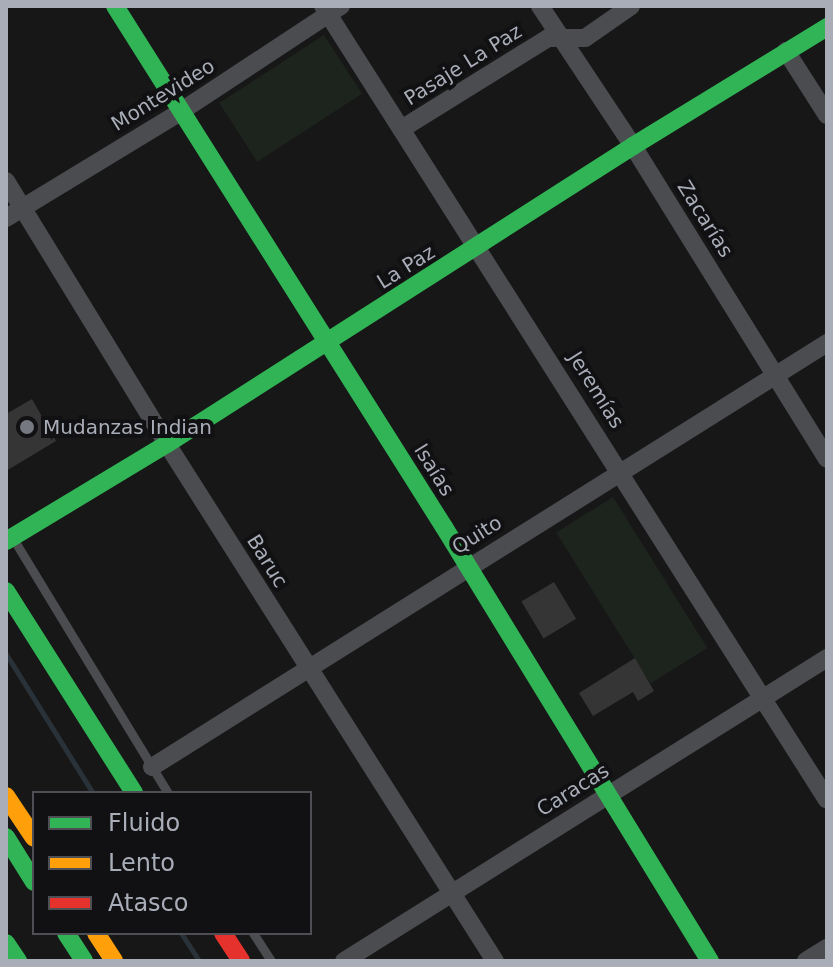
<!DOCTYPE html>
<html>
<head>
<meta charset="utf-8">
<style>
  body { margin:0 }
  #map { position:relative; width:833px; height:967px; overflow:hidden; background:#171717; font-family:"DejaVu Sans",sans-serif }
  div>[style] { position:absolute }
  .green>* { inset:0; background:#1d241e; transform-origin:0 0 }
  .stream>* { height:5px; margin:-2.5px; padding:0 2.5px; transform-origin:2.5px; border-radius:2.5px; background:#2a3239 }
  .building>* { inset:0; background:#353536; transform-origin:0 0 }
  .lane>* { height:9px; margin:-4.5px; padding:0 4.5px; transform-origin:4.5px; border-radius:4.5px; background:#4b4c50 }
  .street>* { height:18px; margin:-9px; padding:0 9px; transform-origin:9px; border-radius:9px; background:#4b4c50 }
  .fast>* { height:18px; margin:-9px; padding:0 9px; transform-origin:9px; border-radius:9px; background:#30b455 }
  .slow>* { height:18px; margin:-9px; padding:0 9px; transform-origin:9px; border-radius:9px; background:#ff9f0a }
  .jam>* { height:18px; margin:-9px; padding:0 9px; transform-origin:9px; border-radius:9px; background:#e5322d }
  .dots>* { width:22px; height:22px; translate:-50% -50%; box-sizing:border-box; border:4px solid #111113; border-radius:50% }
  span { translate:-50% -50%; white-space:nowrap; text-align:center; line-height:1.15; -webkit-text-stroke:8px #111113; paint-order:stroke }
  .street-label { font-size:20px; color:#a8adb8 }
  .poi-label { font-size:20px; color:#a8adb8 }
  .left { translate:0 -50%; text-align:left }
  .frame { position:absolute; inset:0; border:8px solid #a8adb8; pointer-events:none }
  .legend { position:absolute; left:32px; top:791px; width:280px; height:144px; box-sizing:border-box; background:#111113; border:2px solid #4d4f55; margin:0; padding:10px 14px; list-style:none; font-size:24px; color:#a8adb8 }
  .legend li { display:flex; align-items:center; gap:16px; height:40px }
  .legend b { width:40px; border:2px solid #4d4f55 }
</style>
</head>
<body>
<div id="map">
  <div class="green">
    <i style="left:324px;top:35px;width:70px;height:125px;rotate:57deg"></i>
    <i style="left:613px;top:497px;width:178px;height:67px;rotate:58deg"></i>
  </div>
  <div class="stream">
    <i style="left:6px;top:654px;width:164px;rotate:58deg"></i>
    <i style="left:181px;top:933px;width:33px;rotate:57deg"></i>
  </div>
  <div class="building">
    <i style="clip-path:polygon(32px 399px,56px 441px,6px 471px,6px 414px)"></i>
    <i style="left:554px;top:582px;width:43px;height:38px;rotate:59deg"></i>
    <i style="clip-path:polygon(635px 658px,654px 691px,638px 701px,633px 692px,593px 716px,579px 693px)"></i>
  </div>
  <div class="lane">
    <i style="left:14px;top:540px;width:296px;rotate:58.7deg"></i>
    <i style="left:253px;top:933px;width:33px;rotate:57deg"></i>
  </div>
  <div class="street">
    <i style="left:323px;top:6px;width:940px;rotate:57.59deg"></i>
    <i style="left:540px;top:6px;width:168px;rotate:56.4deg"></i>
    <i style="left:633px;top:146px;width:368px;rotate:58.2deg"></i>
    <i style="left:786px;top:51px;width:76px;rotate:57.4deg"></i>
    <i style="left:403px;top:128px;width:171px;rotate:-31.8deg"></i>
    <i style="left:548px;top:38px;width:37px"></i>
    <i style="left:585px;top:38px;width:56px;rotate:-34.8deg"></i>
    <i style="left:6px;top:181px;width:308px;rotate:58.5deg"></i>
    <i style="left:167px;top:444px;width:612px;rotate:57.61deg"></i>
    <i style="left:6px;top:218px;width:204px;rotate:-31.3deg"></i>
    <i style="left:180px;top:112px;width:193px;rotate:-33.4deg"></i>
    <i style="left:152px;top:767px;width:797px;rotate:-32.13deg"></i>
    <i style="left:344px;top:961px;width:570px;rotate:-32.1deg"></i>
    <i style="left:806px;top:961px;width:25px;rotate:-32deg"></i>
  </div>
  <div class="fast">
    <i style="left:115px;top:6px;width:616px;rotate:57.73deg"></i>
    <i style="left:444px;top:527px;width:509px;rotate:58.5deg"></i>
    <i style="left:6px;top:541px;width:188px;rotate:-31.1deg"></i>
    <i style="left:167px;top:444px;width:553px;rotate:-32.6deg"></i>
    <i style="left:633px;top:146px;width:228px;rotate:-31.5deg"></i>
    <i style="left:6px;top:591px;width:239px;rotate:57.6deg"></i>
    <i style="left:6px;top:837px;width:53px;rotate:58.1deg"></i>
    <i style="left:66px;top:933px;width:33px;rotate:57deg"></i>
    <i style="left:6px;top:943px;width:22px;rotate:56deg"></i>
  </div>
  <div class="slow">
    <i style="left:6px;top:796px;width:50px;rotate:56.3deg"></i>
    <i style="left:96px;top:933px;width:33px;rotate:57deg"></i>
  </div>
  <div class="jam">
    <i style="left:223px;top:933px;width:33px;rotate:57deg"></i>
  </div>
  <div class="dots">
    <i style="left:27px;top:427px;background:#757880"></i>
  </div>
  <div class="street-label">
    <span style="left:463px;top:65px;rotate:-32deg">Pasaje La Paz</span>
    <span style="left:163px;top:95px;rotate:-32deg">Montevideo</span>
    <span style="left:705px;top:219px;rotate:58deg">Zacarías</span>
    <span style="left:406px;top:267px;rotate:-32deg">La Paz</span>
    <span style="left:596px;top:390px;rotate:58deg">Jeremías</span>
    <span style="left:434px;top:470px;rotate:58deg">Isaías</span>
    <span style="left:477px;top:535px;rotate:-32deg">Quito</span>
    <span style="left:267px;top:561px;rotate:58deg">Baruc</span>
    <span style="left:573px;top:790px;rotate:-32deg">Caracas</span>
  </div>
  <div class="poi-label">
    <span class="left" style="left:43px;top:427px">Mudanzas Indian</span>
  </div>
  <div class="frame"></div>
  <ul class="legend">
  <li><b style="height:10px;background:#30b455"></b>Fluido</li>
  <li><b style="height:10px;background:#ff9f0a"></b>Lento</li>
  <li><b style="height:10px;background:#e5322d"></b>Atasco</li>
  </ul>
</div>
</body>
</html>
